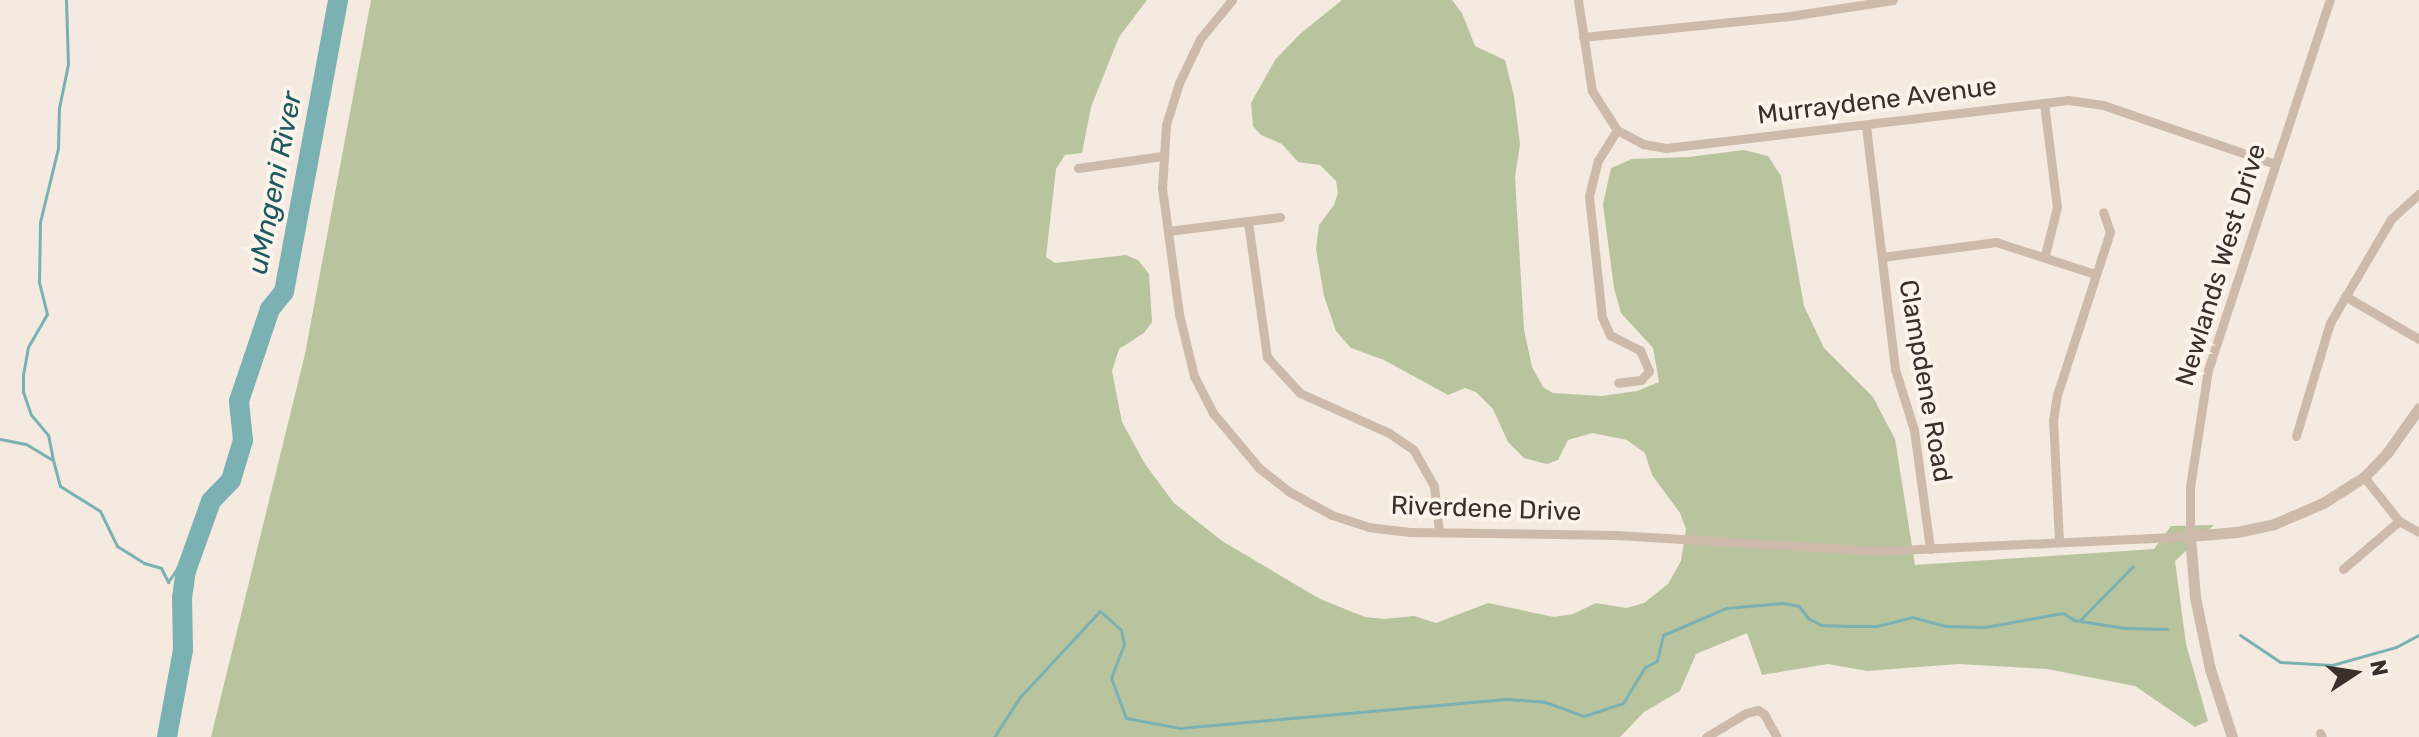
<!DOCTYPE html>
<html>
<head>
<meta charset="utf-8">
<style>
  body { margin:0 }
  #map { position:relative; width:2419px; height:737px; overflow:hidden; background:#f4eadf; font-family:Rubik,sans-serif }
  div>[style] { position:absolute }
  .green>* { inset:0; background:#b8c49e }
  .stream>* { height:3px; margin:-1.5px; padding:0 1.5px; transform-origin:1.5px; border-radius:1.5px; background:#7cb1b3 }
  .river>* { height:20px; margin:-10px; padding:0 10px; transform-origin:10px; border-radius:10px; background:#7cb1b3 }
  .minor>* { height:9px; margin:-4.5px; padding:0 4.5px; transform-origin:4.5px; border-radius:4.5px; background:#cdbaaa }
  .tertiary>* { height:11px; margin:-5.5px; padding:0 5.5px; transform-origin:5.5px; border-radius:5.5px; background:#cdbaaa }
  span { translate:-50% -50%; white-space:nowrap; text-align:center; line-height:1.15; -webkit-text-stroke:8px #fbf4ec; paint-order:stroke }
  .street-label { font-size:26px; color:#3a2f2a }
  .water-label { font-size:28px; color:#1d5a5e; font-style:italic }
  .north { position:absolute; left:2315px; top:633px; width:80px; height:80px; -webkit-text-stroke:6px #fbf4ec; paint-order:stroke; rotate:78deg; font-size:22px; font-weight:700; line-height:32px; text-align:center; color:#3a2f2a }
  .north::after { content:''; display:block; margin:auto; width:28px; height:36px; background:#3a2f2a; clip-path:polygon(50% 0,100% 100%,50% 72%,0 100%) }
</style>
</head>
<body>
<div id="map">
  <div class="green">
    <i style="clip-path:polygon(371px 0,1147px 0,1119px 37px,1091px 107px,1082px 153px,1065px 155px,1056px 169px,1046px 257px,1055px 263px,1126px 255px,1138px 260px,1149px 274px,1152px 322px,1144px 333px,1119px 349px,1112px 371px,1122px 422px,1145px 464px,1174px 503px,1222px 541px,1320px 599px,1365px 617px,1384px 619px,1414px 616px,1436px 623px,1488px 603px,1554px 617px,1573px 614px,1596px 603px,1626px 608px,1644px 603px,1668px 584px,1681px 561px,1686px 529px,1680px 513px,1652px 475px,1645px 453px,1627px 440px,1592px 433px,1568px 440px,1558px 460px,1547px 464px,1524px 458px,1508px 442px,1493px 409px,1476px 392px,1465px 388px,1448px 395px,1384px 360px,1351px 348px,1336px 331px,1324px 296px,1316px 249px,1319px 225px,1334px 205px,1338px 193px,1336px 181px,1320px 165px,1298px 162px,1282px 144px,1261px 135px,1253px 126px,1251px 103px,1275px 60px,1300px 34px,1342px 0,1452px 0,1462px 13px,1475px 46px,1505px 60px,1514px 96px,1520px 144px,1515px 177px,1524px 330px,1532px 367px,1543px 387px,1553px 393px,1602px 396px,1637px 391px,1659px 382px,1653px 348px,1621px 313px,1614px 288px,1603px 204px,1611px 168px,1632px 159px,1689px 157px,1744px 150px,1768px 156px,1781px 176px,1804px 306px,1824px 348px,1873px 397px,1895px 439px,1915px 565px,2154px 549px,2171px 526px,2214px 525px,2175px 561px,2186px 644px,2208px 721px,2195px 727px,2135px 686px,2047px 669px,1958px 664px,1867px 671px,1828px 664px,1762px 675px,1747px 633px,1696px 654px,1680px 691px,1644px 712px,1620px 737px,211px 737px,305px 354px)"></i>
  </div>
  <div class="stream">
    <i style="left:0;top:439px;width:26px;rotate:11deg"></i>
    <i style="left:26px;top:444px;width:31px;rotate:31deg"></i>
    <i style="left:53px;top:460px;width:27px;rotate:75deg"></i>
    <i style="left:60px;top:486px;width:47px;rotate:32deg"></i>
    <i style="left:100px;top:511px;width:39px;rotate:64deg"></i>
    <i style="left:117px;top:546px;width:32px;rotate:32deg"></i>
    <i style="left:144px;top:563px;width:18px;rotate:16deg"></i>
    <i style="left:161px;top:568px;width:16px;rotate:63deg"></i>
    <i style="left:168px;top:582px;width:48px;rotate:-56deg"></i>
    <i style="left:53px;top:460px;width:25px;rotate:-101deg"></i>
    <i style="left:48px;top:435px;width:26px;rotate:-130deg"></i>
    <i style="left:31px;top:415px;width:24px;rotate:-109deg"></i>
    <i style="left:23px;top:392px;width:17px;rotate:-90deg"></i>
    <i style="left:23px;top:375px;width:28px;rotate:-80deg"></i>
    <i style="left:28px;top:347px;width:38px;rotate:-60deg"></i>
    <i style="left:47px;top:314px;width:34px;rotate:-104deg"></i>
    <i style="left:39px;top:281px;width:59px;rotate:-89deg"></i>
    <i style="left:40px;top:222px;width:76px;rotate:-76.3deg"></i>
    <i style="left:58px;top:148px;width:40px;rotate:-88.6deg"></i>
    <i style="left:59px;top:108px;width:45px;rotate:-78.4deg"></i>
    <i style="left:68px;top:64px;width:64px;rotate:-91.8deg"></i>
    <i style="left:2081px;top:619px;width:74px;rotate:-45.5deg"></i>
    <i style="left:2240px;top:635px;width:48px;rotate:34deg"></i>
    <i style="left:2280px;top:662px;width:52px;rotate:3.3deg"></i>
    <i style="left:2332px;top:665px;width:66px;rotate:-15.7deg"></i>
    <i style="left:2396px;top:647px;width:26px;rotate:-28deg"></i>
    <i style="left:994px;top:737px;width:48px;rotate:-57deg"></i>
    <i style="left:1020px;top:697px;width:117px;rotate:-47.1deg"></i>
    <i style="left:1100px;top:611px;width:28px;rotate:42deg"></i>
    <i style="left:1121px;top:630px;width:14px;rotate:78deg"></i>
    <i style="left:1124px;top:644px;width:36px;rotate:111deg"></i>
    <i style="left:1111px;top:678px;width:43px;rotate:69.4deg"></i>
    <i style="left:1126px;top:718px;width:55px;rotate:10.5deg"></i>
    <i style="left:1180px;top:728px;width:327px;rotate:-5.1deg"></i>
    <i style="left:1506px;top:699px;width:39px;rotate:4deg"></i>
    <i style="left:1545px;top:702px;width:41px;rotate:19.7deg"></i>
    <i style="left:1584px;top:716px;width:41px;rotate:-18.4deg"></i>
    <i style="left:1623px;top:703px;width:42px;rotate:-58.6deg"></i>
    <i style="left:1645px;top:667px;width:13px;rotate:-27deg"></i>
    <i style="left:1657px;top:661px;width:27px;rotate:-77deg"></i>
    <i style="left:1663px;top:635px;width:69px;rotate:-23.2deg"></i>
    <i style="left:1726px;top:608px;width:57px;rotate:-5deg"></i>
    <i style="left:1783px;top:603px;width:16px;rotate:11deg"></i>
    <i style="left:1799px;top:606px;width:15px;rotate:53deg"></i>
    <i style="left:1808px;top:618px;width:15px;rotate:28deg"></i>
    <i style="left:1821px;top:625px;width:27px;rotate:2deg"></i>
    <i style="left:1848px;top:626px;width:29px"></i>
    <i style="left:1877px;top:626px;width:36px;rotate:-14deg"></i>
    <i style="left:1912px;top:617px;width:34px;rotate:15deg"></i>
    <i style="left:1945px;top:626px;width:40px;rotate:1.4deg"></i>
    <i style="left:1985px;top:627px;width:79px;rotate:-10.2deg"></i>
    <i style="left:2063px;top:613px;width:13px;rotate:32deg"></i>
    <i style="left:2074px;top:620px;width:52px;rotate:8.9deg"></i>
    <i style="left:2125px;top:628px;width:42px;rotate:1.4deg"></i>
  </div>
  <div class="river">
    <i style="left:167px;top:737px;width:88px;rotate:-79.6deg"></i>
    <i style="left:183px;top:650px;width:52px;rotate:-91.1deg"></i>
    <i style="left:182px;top:598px;width:27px;rotate:-82deg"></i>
    <i style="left:186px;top:571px;width:74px;rotate:-70.3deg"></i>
    <i style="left:211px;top:501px;width:29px;rotate:-46deg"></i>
    <i style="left:231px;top:480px;width:42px;rotate:-73.3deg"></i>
    <i style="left:243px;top:440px;width:39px;rotate:-96deg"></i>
    <i style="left:239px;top:401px;width:97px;rotate:-71.4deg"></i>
    <i style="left:270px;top:309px;width:22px;rotate:-51deg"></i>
    <i style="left:284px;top:292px;width:297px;rotate:-79.5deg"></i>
  </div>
  <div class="minor">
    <i style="left:1232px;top:0;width:50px;rotate:129.4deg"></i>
    <i style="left:1200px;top:39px;width:49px;rotate:115.5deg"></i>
    <i style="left:1179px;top:83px;width:44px;rotate:107.2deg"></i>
    <i style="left:1166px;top:125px;width:63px;rotate:93.6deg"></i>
    <i style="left:1162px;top:188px;width:127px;rotate:82.3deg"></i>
    <i style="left:1179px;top:314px;width:64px;rotate:76.4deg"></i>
    <i style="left:1194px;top:376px;width:42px;rotate:62.8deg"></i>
    <i style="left:1213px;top:413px;width:72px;rotate:50.1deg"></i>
    <i style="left:1259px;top:468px;width:37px;rotate:38deg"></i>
    <i style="left:1288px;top:491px;width:50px;rotate:28.6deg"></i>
    <i style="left:1332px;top:515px;width:38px;rotate:18deg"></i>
    <i style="left:1368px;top:527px;width:42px;rotate:6.8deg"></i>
    <i style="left:1410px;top:532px;width:207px;rotate:0.8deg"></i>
    <i style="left:1617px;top:535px;width:259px;rotate:3.5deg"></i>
    <i style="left:1876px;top:551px;width:314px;rotate:-2.7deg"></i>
    <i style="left:2190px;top:536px;width:49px;rotate:-90deg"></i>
    <i style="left:2190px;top:487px;width:118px;rotate:-81.3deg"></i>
    <i style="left:2208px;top:370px;width:390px;rotate:-71.8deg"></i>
    <i style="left:1578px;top:0;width:92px;rotate:81.3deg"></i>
    <i style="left:1592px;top:91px;width:46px;rotate:57.3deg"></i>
    <i style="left:1617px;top:130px;width:30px;rotate:28deg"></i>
    <i style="left:1643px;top:144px;width:23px;rotate:10deg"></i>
    <i style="left:1666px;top:148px;width:405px;rotate:-6.8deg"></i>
    <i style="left:2068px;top:100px;width:35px;rotate:8deg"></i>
    <i style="left:2103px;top:105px;width:182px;rotate:18.9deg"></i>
    <i style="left:1583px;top:37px;width:208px;rotate:-5.8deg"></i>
    <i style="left:1790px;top:16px;width:104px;rotate:-8.8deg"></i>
    <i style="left:2044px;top:103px;width:105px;rotate:82.9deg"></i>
    <i style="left:2057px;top:207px;width:49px;rotate:104deg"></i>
    <i style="left:1866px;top:126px;width:245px;rotate:83.2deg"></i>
    <i style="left:1895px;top:369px;width:64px;rotate:72.7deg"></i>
    <i style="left:1914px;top:430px;width:120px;rotate:82.3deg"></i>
    <i style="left:1617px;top:130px;width:36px;rotate:122deg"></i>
    <i style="left:1598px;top:160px;width:37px;rotate:104deg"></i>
    <i style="left:1589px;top:196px;width:122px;rotate:83.9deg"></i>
    <i style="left:1602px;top:317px;width:20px;rotate:66deg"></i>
    <i style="left:1610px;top:335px;width:34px;rotate:27deg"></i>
    <i style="left:1640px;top:350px;width:23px;rotate:67deg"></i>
    <i style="left:1649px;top:371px;width:12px;rotate:132deg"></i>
    <i style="left:1641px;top:380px;width:23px;rotate:173deg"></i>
    <i style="left:1078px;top:168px;width:85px;rotate:-8.1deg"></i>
    <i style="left:1248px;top:222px;width:136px;rotate:82deg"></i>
    <i style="left:1267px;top:357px;width:49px;rotate:47.5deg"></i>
    <i style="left:1300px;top:393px;width:98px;rotate:24.2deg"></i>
    <i style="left:1389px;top:433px;width:29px;rotate:34deg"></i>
    <i style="left:1413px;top:449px;width:43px;rotate:60.4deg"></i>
    <i style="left:1434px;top:486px;width:46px;rotate:83.8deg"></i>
    <i style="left:1168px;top:231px;width:113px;rotate:-7.1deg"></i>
    <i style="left:1882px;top:257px;width:115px;rotate:-7.5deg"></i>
    <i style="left:1996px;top:242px;width:104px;rotate:17.9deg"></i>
    <i style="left:2345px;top:296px;width:86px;rotate:30.2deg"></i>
    <i style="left:2296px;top:436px;width:118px;rotate:-73.3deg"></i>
    <i style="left:2330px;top:323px;width:121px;rotate:-59.6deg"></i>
    <i style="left:2391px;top:219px;width:38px;rotate:-42deg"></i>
    <i style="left:2364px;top:477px;width:56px;rotate:51.5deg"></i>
    <i style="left:2399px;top:521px;width:23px;rotate:29deg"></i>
    <i style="left:2059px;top:541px;width:121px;rotate:-92.8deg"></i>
    <i style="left:2053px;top:420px;width:25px;rotate:-81deg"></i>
    <i style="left:2057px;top:395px;width:171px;rotate:-72deg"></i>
    <i style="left:2110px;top:232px;width:21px;rotate:-109deg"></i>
    <i style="left:2343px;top:569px;width:74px;rotate:-40.6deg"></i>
    <i style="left:2320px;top:733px;width:4px;rotate:63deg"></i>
    <i style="left:1706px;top:737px;width:47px;rotate:-31deg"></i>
    <i style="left:1746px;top:713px;width:12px;rotate:-14deg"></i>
    <i style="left:1758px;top:710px;width:7px;rotate:34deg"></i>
    <i style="left:1764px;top:714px;width:26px;rotate:61deg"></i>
  </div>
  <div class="tertiary">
    <i style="left:2232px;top:737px;width:71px;rotate:-107.9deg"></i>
    <i style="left:2210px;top:669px;width:74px;rotate:-101.8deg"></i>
    <i style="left:2195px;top:597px;width:61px;rotate:-94.7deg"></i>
    <i style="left:2190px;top:536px;width:47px;rotate:-4.9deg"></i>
    <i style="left:2237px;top:532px;width:38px;rotate:-12deg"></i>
    <i style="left:2274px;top:524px;width:53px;rotate:-23.2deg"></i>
    <i style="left:2323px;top:503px;width:49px;rotate:-32.4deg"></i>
    <i style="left:2364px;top:477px;width:33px;rotate:-46deg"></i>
    <i style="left:2387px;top:453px;width:55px;rotate:-54.6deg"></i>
  </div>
  <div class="street-label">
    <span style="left:1877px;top:101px;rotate:-7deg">Murraydene Avenue</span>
    <span style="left:2221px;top:265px;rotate:-73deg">Newlands West Drive</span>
    <span style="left:1925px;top:381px;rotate:80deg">Clampdene Road</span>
    <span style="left:1486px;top:509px;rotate:2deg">Riverdene Drive</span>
  </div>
  <div class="water-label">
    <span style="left:275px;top:183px;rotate:-79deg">uMngeni River</span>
  </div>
  <div class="north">N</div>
</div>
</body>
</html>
